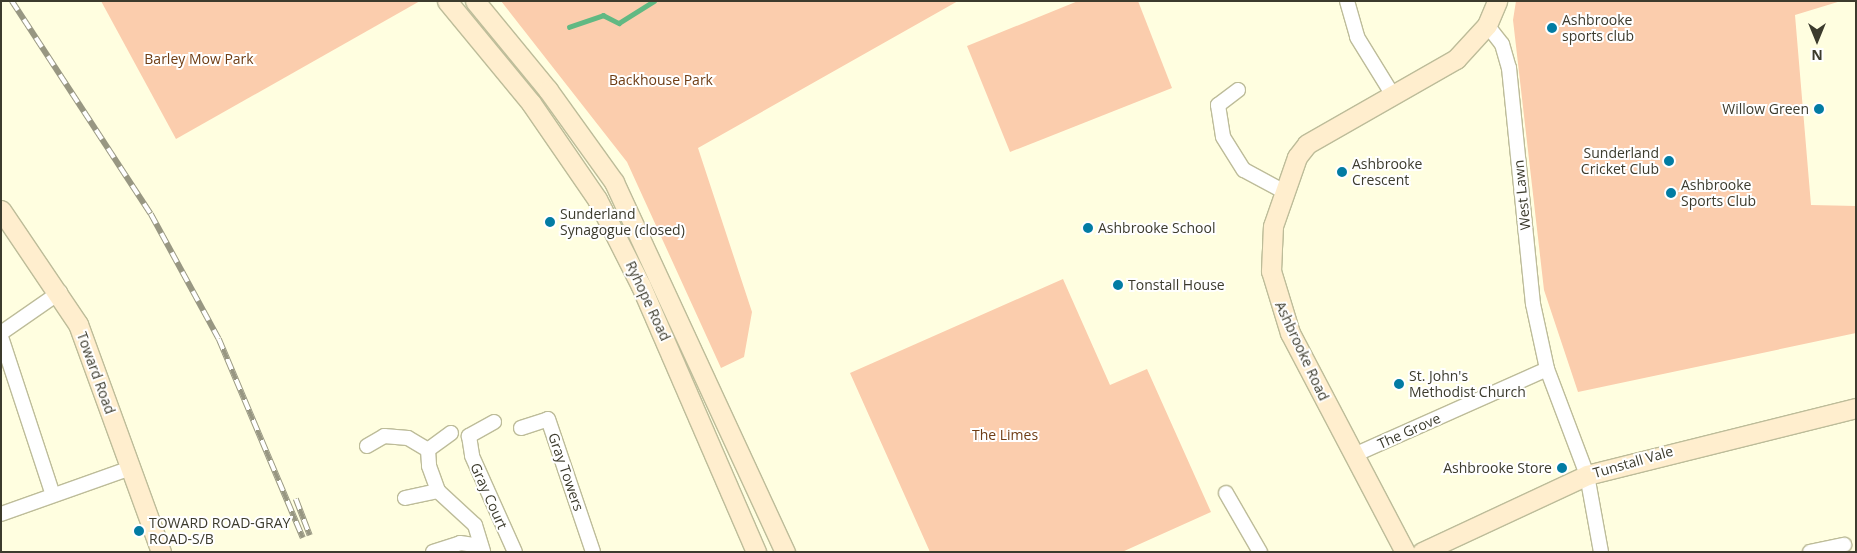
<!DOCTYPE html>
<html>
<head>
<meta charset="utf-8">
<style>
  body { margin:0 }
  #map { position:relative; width:1857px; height:553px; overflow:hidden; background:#fffee0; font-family:"Open Sans",sans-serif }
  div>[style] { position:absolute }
  .green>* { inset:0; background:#fbcdad }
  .stream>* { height:4.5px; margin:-2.25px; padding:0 2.25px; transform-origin:2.25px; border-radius:2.25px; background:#61b983 }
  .roads { filter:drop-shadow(1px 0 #bdbc99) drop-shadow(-1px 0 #bdbc99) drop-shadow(0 1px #bdbc99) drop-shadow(0 -1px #bdbc99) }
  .street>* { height:14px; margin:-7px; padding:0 7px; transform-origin:7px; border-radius:7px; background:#fff }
  .secondary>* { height:19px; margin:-9.5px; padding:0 9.5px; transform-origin:9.5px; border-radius:9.5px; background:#ffeece }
  .rail>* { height:5.5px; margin-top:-2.75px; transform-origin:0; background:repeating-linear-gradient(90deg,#fff 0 11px,#989782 0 22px); box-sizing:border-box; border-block:1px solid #989782 }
  .dots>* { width:14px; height:14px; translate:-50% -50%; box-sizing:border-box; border:2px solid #fff; border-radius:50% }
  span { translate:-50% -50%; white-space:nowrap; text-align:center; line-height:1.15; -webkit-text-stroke:4px #fff; paint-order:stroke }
  .poi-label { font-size:14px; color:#3c3b2d }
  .left { translate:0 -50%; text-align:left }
  .right { translate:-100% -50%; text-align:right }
  .park-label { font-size:14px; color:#6f3d14 }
  .street-label { font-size:14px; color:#3c3b2d }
  .frame { position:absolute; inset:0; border:2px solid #3c3b2d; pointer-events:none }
  .north { position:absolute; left:1792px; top:15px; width:50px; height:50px; -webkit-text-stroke:4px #fff; paint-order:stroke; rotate:180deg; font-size:14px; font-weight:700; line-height:20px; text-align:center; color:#3c3b2d }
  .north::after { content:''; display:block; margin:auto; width:18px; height:22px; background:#3c3b2d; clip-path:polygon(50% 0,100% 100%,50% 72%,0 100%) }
</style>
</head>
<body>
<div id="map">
  <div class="green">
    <i style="clip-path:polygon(101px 1px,420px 1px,176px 139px)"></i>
    <i style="clip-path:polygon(501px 1px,958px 1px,698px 148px,752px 312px,744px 357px,721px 368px,627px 162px)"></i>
    <i style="clip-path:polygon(1078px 1px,1138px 1px,1172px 88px,1010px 152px,967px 46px)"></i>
    <i style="clip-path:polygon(1516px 1px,1841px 1px,1795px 15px,1811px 205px,1856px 206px,1856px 333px,1578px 392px,1544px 290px,1513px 20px)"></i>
    <i style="clip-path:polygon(1063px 279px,1110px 385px,1147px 369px,1211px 512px,1122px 552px,930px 552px,850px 373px)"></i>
  </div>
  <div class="stream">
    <i style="left:569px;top:27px;width:36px;rotate:-19deg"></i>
    <i style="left:603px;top:15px;width:18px;rotate:27deg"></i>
    <i style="left:619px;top:23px;width:41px;rotate:-32.2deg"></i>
  </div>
  <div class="roads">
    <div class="street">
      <i style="left:1347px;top:1px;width:37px;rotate:74deg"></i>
      <i style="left:1357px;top:37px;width:70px;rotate:58.3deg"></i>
      <i style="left:1487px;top:25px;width:24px;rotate:52deg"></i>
      <i style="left:1502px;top:44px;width:25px;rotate:74deg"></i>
      <i style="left:1509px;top:68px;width:237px;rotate:84.2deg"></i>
      <i style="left:1533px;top:304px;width:66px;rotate:77.8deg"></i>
      <i style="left:1547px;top:369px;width:113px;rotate:69.3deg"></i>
      <i style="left:1587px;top:475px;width:78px;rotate:79.7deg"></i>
      <i style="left:1238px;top:90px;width:25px;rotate:143deg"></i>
      <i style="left:1218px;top:105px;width:32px;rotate:81deg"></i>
      <i style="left:1223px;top:137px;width:39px;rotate:58deg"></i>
      <i style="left:1244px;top:170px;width:44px;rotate:28.3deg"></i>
      <i style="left:1px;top:333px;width:72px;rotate:-34.8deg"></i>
      <i style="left:1px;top:337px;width:166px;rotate:71.8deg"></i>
      <i style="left:494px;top:422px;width:29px;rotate:151deg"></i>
      <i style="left:469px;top:436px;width:20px;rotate:81deg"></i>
      <i style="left:472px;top:456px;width:105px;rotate:65.9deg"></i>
      <i style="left:521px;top:428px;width:28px;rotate:-18deg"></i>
      <i style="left:548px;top:419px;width:140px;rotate:71.3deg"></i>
      <i style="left:451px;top:433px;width:29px;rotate:144deg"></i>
      <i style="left:428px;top:450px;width:16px;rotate:86deg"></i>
      <i style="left:429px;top:466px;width:27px;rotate:70deg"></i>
      <i style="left:438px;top:491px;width:50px;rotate:42.6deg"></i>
      <i style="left:475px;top:525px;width:28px;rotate:73deg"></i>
      <i style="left:367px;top:446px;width:20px;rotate:-30deg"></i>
      <i style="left:384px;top:436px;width:24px;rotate:5deg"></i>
      <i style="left:408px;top:438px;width:23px;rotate:31deg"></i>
      <i style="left:1354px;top:455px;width:211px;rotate:-24deg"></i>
      <i style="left:1226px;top:493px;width:68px;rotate:60deg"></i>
      <i style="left:405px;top:498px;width:34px;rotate:-12deg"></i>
      <i style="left:1px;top:514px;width:138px;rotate:-19.5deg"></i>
      <i style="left:433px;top:552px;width:28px;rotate:-18deg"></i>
      <i style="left:460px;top:543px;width:21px;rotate:8deg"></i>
      <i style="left:1810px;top:552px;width:35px;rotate:-12deg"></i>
    </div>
    <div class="secondary">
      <i style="left:447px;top:1px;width:132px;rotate:50.5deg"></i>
      <i style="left:531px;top:103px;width:116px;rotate:55.5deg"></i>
      <i style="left:597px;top:199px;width:97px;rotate:63.2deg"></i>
      <i style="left:641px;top:286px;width:290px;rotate:66.6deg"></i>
      <i style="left:475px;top:1px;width:115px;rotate:50.6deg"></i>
      <i style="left:548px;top:90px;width:113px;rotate:54.3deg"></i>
      <i style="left:614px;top:182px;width:408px;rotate:65.2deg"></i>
      <i style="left:1px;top:210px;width:138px;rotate:56deg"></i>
      <i style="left:78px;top:324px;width:243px;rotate:70deg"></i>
      <i style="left:1405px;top:552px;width:247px;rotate:-117.7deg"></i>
      <i style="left:1290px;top:333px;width:65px;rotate:-107deg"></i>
      <i style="left:1271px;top:271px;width:45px;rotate:-87.5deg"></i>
      <i style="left:1273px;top:226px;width:73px;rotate:-70.8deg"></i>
      <i style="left:1297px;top:157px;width:16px;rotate:-52deg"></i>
      <i style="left:1307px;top:144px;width:172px;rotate:-29.7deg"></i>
      <i style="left:1456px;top:59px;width:46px;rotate:-47.6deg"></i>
      <i style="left:1487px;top:25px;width:26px;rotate:-67deg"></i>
      <i style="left:1422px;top:552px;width:182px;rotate:-25deg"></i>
      <i style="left:1587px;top:475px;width:277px;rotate:-14deg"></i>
    </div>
  </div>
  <div class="rail">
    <i style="left:12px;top:1px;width:254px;rotate:56.9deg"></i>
    <i style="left:151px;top:214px;width:142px;rotate:61.5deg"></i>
    <i style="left:219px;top:339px;width:216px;rotate:67.1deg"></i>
    <i style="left:296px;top:499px;width:39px;rotate:69deg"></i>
  </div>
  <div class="dots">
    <i style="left:1552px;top:28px;background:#027ca3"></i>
    <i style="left:1819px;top:109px;background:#027ca3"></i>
    <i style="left:1669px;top:161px;background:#027ca3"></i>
    <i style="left:1342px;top:172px;background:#027ca3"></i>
    <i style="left:1671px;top:193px;background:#027ca3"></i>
    <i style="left:550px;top:222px;background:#027ca3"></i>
    <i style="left:1088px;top:228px;background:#027ca3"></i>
    <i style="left:1118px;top:285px;background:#027ca3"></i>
    <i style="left:1399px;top:384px;background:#027ca3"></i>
    <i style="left:1562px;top:468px;background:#027ca3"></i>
    <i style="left:139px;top:531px;background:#027ca3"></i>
  </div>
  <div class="poi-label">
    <span class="left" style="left:1562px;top:28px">Ashbrooke<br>sports club</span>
    <span class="right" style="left:1809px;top:109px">Willow Green</span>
    <span class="right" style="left:1659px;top:161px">Sunderland<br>Cricket Club</span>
    <span class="left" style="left:1352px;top:172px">Ashbrooke<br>Crescent</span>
    <span class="left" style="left:1681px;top:193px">Ashbrooke<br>Sports Club</span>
    <span class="left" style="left:560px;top:222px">Sunderland<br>Synagogue (closed)</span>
    <span class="left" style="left:1098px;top:228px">Ashbrooke School</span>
    <span class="left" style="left:1128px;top:285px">Tonstall House</span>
    <span class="left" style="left:1409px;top:384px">St. John's<br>Methodist Church</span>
    <span class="right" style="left:1552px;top:468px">Ashbrooke Store</span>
    <span class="left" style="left:149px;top:531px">TOWARD ROAD-GRAY<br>ROAD-S/B</span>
  </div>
  <div class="park-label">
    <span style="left:199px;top:59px">Barley Mow Park</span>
    <span style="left:661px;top:80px">Backhouse Park</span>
    <span style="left:1005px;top:435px">The Limes</span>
  </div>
  <div class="street-label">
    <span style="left:1522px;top:195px;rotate:-96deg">West Lawn</span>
    <span style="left:648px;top:301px;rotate:65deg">Ryhope Road</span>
    <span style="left:1302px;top:351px;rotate:65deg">Ashbrooke Road</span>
    <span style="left:96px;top:373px;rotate:70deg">Toward Road</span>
    <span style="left:1409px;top:431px;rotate:-24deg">The Grove</span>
    <span style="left:1633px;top:462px;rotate:-16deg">Tunstall Vale</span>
    <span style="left:566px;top:472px;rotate:71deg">Gray Towers</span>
    <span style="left:489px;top:496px;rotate:66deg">Gray Court</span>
  </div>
  <div class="frame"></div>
  <div class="north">N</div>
</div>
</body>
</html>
